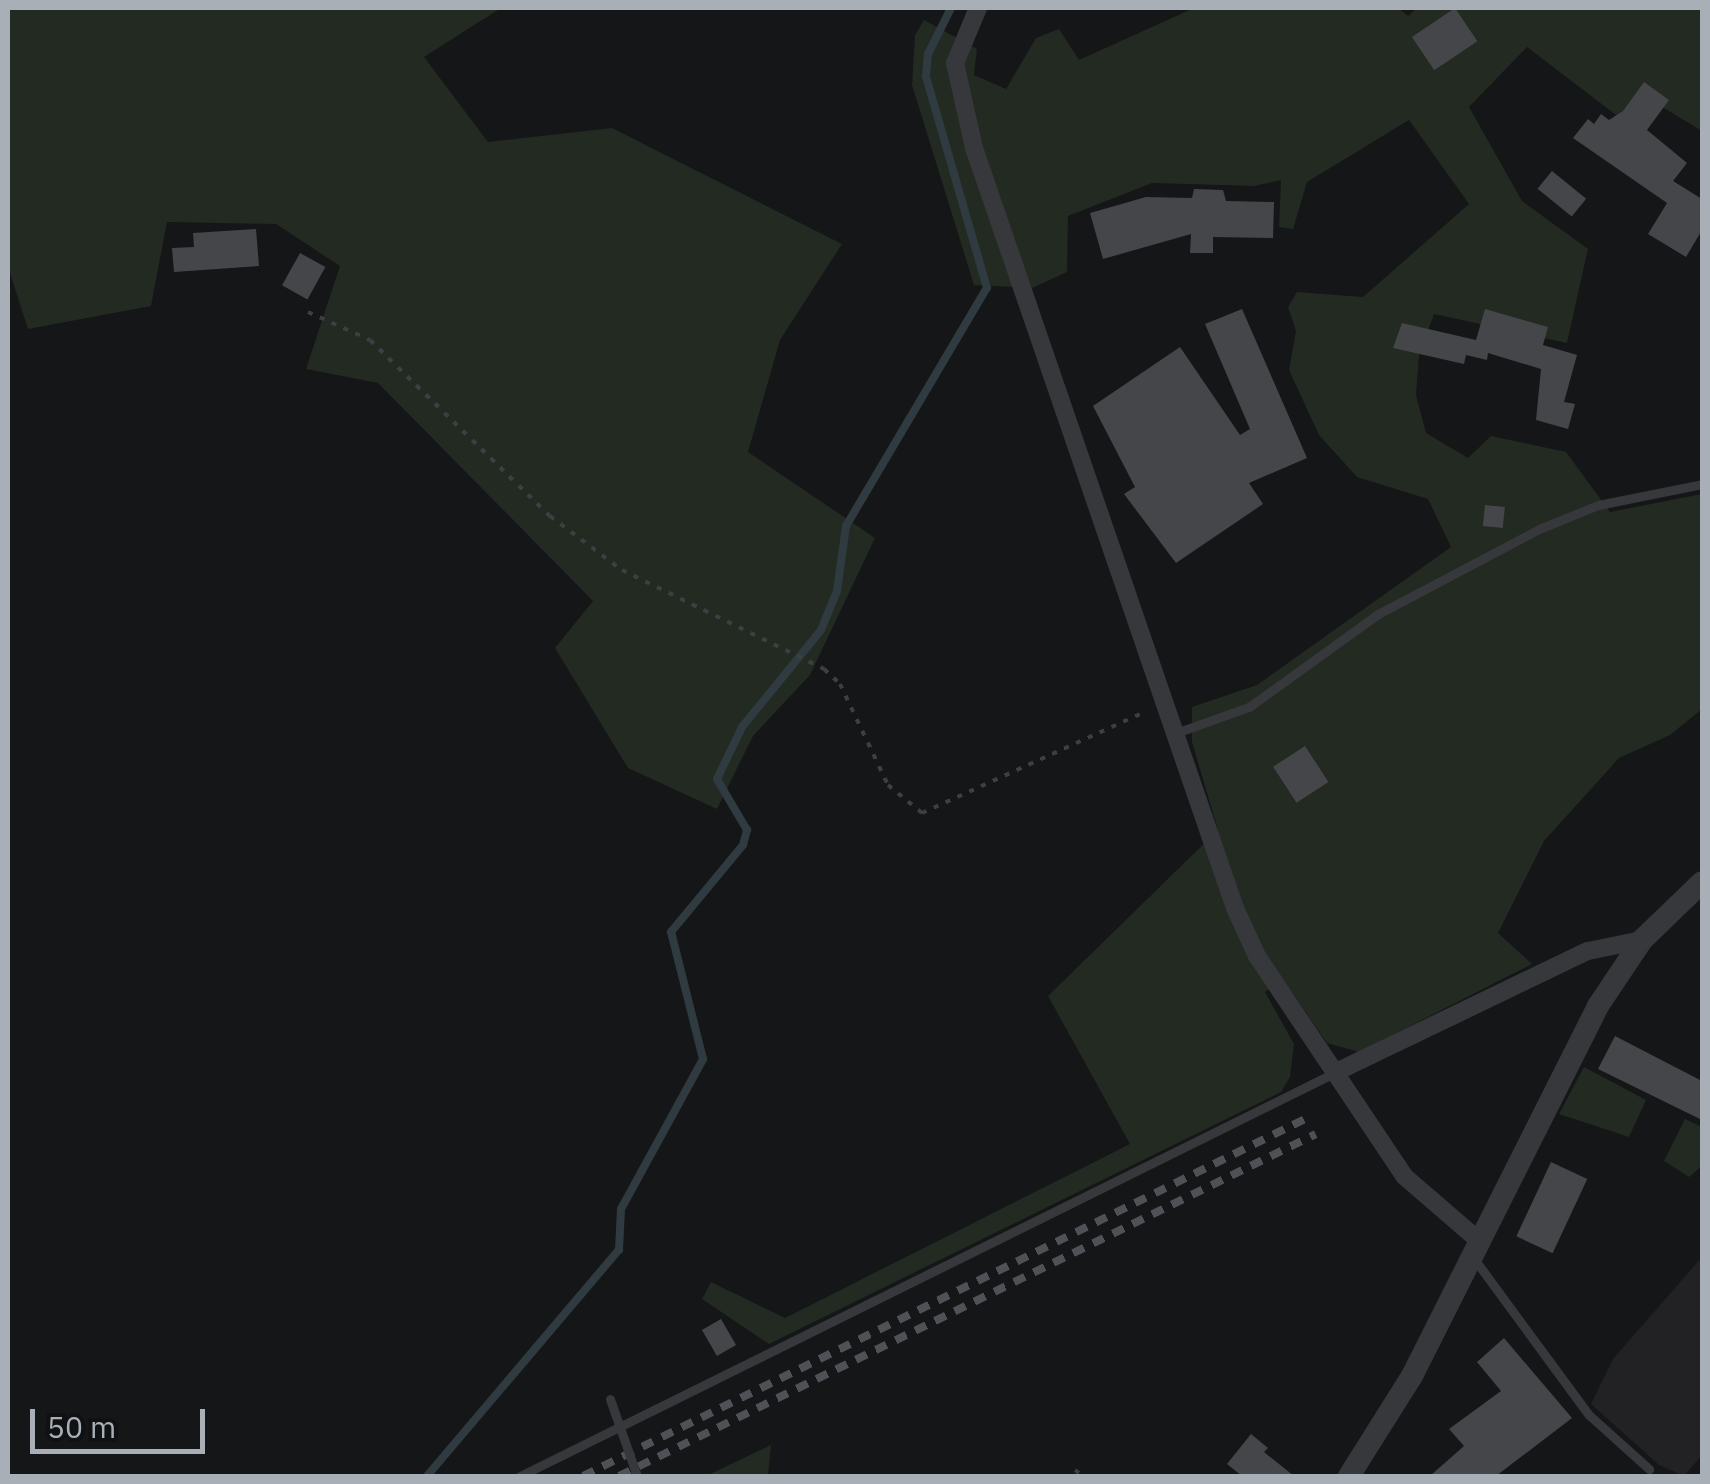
<!DOCTYPE html>
<html>
<head>
<meta charset="utf-8">
<style>
  body { margin:0 }
  #map { position:relative; width:1710px; height:1484px; overflow:hidden; background:#151617; font-family:"IBM Plex Sans",sans-serif }
  div>[style] { position:absolute }
  .built>* { inset:0; background:#222224 }
  .green>* { inset:0; background:#222a22 }
  .stream>* { height:8px; margin:-4px; padding:0 4px; transform-origin:4px; border-radius:4px; background:#2f3b40 }
  .building>* { inset:0; background:#45464a; transform-origin:0 0 }
  .path>* { height:4px; margin-top:-2px; transform-origin:0; background:repeating-linear-gradient(90deg,#3d4043 0 5px,transparent 0 13px) }
  .service>* { height:9px; margin:-4.5px; padding:0 4.5px; transform-origin:4.5px; border-radius:4.5px; background:#37383c }
  .minor>* { height:18px; margin:-9px; padding:0 9px; transform-origin:9px; border-radius:9px; background:#37383c }
  .tertiary>* { height:22px; margin:-11px; padding:0 11px; transform-origin:11px; border-radius:11px; background:#37383c }
  .rail>* { height:8px; margin-top:-4px; transform-origin:0; background:repeating-linear-gradient(90deg,#4e5155 0 12px,transparent 0 22px) }
  .service-bridge>* { height:9px; margin:-4.5px; padding:0 4.5px; transform-origin:4.5px; border-radius:4.5px; background:#37383c }
  span { translate:-50% -50%; white-space:nowrap; text-align:center; line-height:1.15; -webkit-text-stroke:10px #101112; paint-order:stroke }
  .frame { position:absolute; inset:0; border:10px solid #a8afb7; pointer-events:none }
  .scale { position:absolute; left:30px; top:1409px; width:175px; height:45px; box-sizing:border-box; border:5px solid #a8afb7; border-top:0; padding-left:12px; font-size:30px; line-height:35px; white-space:nowrap; color:#a8afb7; -webkit-text-stroke:8px #101112; paint-order:stroke }
</style>
</head>
<body>
<div id="map">
  <div class="built">
    <i style="clip-path:polygon(1702px 1257px,1702px 1455px,1684px 1476px,1659px 1465px,1591px 1404px,1613px 1359px)"></i>
  </div>
  <div class="green">
    <i style="clip-path:polygon(8px 8px,501px 8px,424px 57px,488px 142px,612px 128px,842px 244px,780px 340px,748px 452px,875px 538px,810px 675px,753px 736px,717px 809px,628px 768px,555px 648px,593px 601px,378px 383px,306px 369px,340px 266px,276px 224px,167px 222px,151px 306px,28px 329px,8px 267px)"></i>
    <i style="clip-path:polygon(1194px 8px,1398px 8px,1408px 16px,1417px 8px,1702px 8px,1702px 131px,1649px 99px,1620px 118px,1527px 47px,1469px 107px,1522px 201px,1588px 249px,1567px 343px,1434px 314px,1419px 355px,1416px 395px,1426px 433px,1468px 458px,1491px 436px,1566px 452px,1610px 512px,1702px 494px,1702px 709px,1670px 735px,1619px 758px,1544px 841px,1498px 933px,1532px 964px,1359px 1052px,1327px 1043px,1283px 979px,1265px 992px,1294px 1044px,1290px 1077px,1281px 1092px,769px 1344px,702px 1299px,711px 1282px,785px 1318px,1130px 1144px,1048px 996px,1218px 830px,1192px 742px,1192px 707px,1257px 685px,1451px 547px,1428px 499px,1357px 477px,1319px 435px,1289px 370px,1296px 331px,1288px 307px,1297px 292px,1363px 297px,1469px 204px,1409px 120px,1307px 182px,1293px 229px,1279px 227px,1281px 180px,1254px 186px,1152px 183px,1068px 216px,1067px 272px,1032px 288px,974px 285px,912px 85px,915px 35px,924px 20px,977px 49px,974px 75px,1006px 89px,1036px 38px,1059px 29px,1079px 60px)"></i>
    <i style="clip-path:polygon(1584px 1067px,1646px 1100px,1629px 1137px,1559px 1114px)"></i>
    <i style="clip-path:polygon(1685px 1119px,1702px 1127px,1702px 1166px,1689px 1177px,1664px 1161px)"></i>
    <i style="clip-path:polygon(771px 1445px,768px 1476px,706px 1476px)"></i>
  </div>
  <div class="stream">
    <i style="left:427px;top:1476px;width:297px;rotate:-49.7deg"></i>
    <i style="left:619px;top:1250px;width:41px;rotate:-87.2deg"></i>
    <i style="left:621px;top:1209px;width:171px;rotate:-61.3deg"></i>
    <i style="left:703px;top:1059px;width:131px;rotate:-104.1deg"></i>
    <i style="left:671px;top:932px;width:113px;rotate:-50.4deg"></i>
    <i style="left:743px;top:845px;width:16px;rotate:-75deg"></i>
    <i style="left:747px;top:830px;width:59px;rotate:-120.5deg"></i>
    <i style="left:717px;top:779px;width:58px;rotate:-64.3deg"></i>
    <i style="left:742px;top:727px;width:125px;rotate:-50.8deg"></i>
    <i style="left:821px;top:630px;width:42px;rotate:-67.7deg"></i>
    <i style="left:837px;top:591px;width:66px;rotate:-82.1deg"></i>
    <i style="left:846px;top:526px;width:277px;rotate:-59.4deg"></i>
    <i style="left:987px;top:288px;width:221px;rotate:-106.1deg"></i>
    <i style="left:926px;top:76px;width:22px;rotate:-85deg"></i>
    <i style="left:928px;top:54px;width:51px;rotate:-63.4deg"></i>
  </div>
  <div class="building">
    <i style="left:1455px;top:8px;width:40px;height:52px;rotate:56deg"></i>
    <i style="clip-path:polygon(1644px 82px,1669px 100px,1647px 130px,1687px 163px,1673px 181px,1702px 199px,1702px 230px,1686px 257px,1648px 234px,1667px 203px,1573px 138px,1588px 119px,1594px 124px,1601px 114px,1609px 120px,1623px 111px)"></i>
    <i style="left:1552px;top:171px;width:44px;height:23px;rotate:39deg"></i>
    <i style="clip-path:polygon(1194px 189px,1223px 190px,1226px 201px,1274px 202px,1273px 238px,1213px 237px,1213px 253px,1190px 253px,1191px 234px,1103px 259px,1090px 213px,1146px 197px,1192px 198px)"></i>
    <i style="clip-path:polygon(256px 229px,259px 266px,174px 272px,172px 248px,194px 247px,193px 233px)"></i>
    <i style="left:300px;top:253px;width:29px;height:37px;rotate:29deg"></i>
    <i style="clip-path:polygon(1242px 309px,1307px 458px,1249px 483px,1263px 504px,1176px 563px,1124px 494px,1135px 487px,1093px 406px,1180px 347px,1240px 435px,1250px 429px,1205px 324px)"></i>
    <i style="clip-path:polygon(1485px 309px,1548px 327px,1543px 345px,1577px 355px,1564px 402px,1575px 404px,1568px 429px,1536px 420px,1541px 369px,1488px 353px,1487px 360px,1466px 355px,1464px 364px,1393px 348px,1402px 323px,1476px 340px)"></i>
    <i style="left:1485px;top:505px;width:20px;height:21px;rotate:6deg"></i>
    <i style="left:1305px;top:746px;width:43px;height:38px;rotate:57deg"></i>
    <i style="clip-path:polygon(1615px 1036px,1702px 1081px,1702px 1120px,1598px 1069px)"></i>
    <i style="left:1551px;top:1162px;width:40px;height:82px;rotate:25deg"></i>
    <i style="left:721px;top:1319px;width:30px;height:22px;rotate:60deg"></i>
    <i style="clip-path:polygon(1504px 1338px,1572px 1418px,1496px 1476px,1430px 1476px,1464px 1446px,1449px 1429px,1501px 1391px,1477px 1362px)"></i>
    <i style="clip-path:polygon(1251px 1434px,1268px 1448px,1264px 1452px,1294px 1476px,1242px 1476px,1227px 1464px)"></i>
  </div>
  <div class="path">
    <i style="left:308px;top:312px;width:68px;rotate:24.3deg"></i>
    <i style="left:370px;top:340px;width:252px;rotate:44.4deg"></i>
    <i style="left:550px;top:516px;width:90px;rotate:36.9deg"></i>
    <i style="left:622px;top:570px;width:225px;rotate:26.1deg"></i>
    <i style="left:824px;top:669px;width:22px;rotate:43deg"></i>
    <i style="left:840px;top:684px;width:112px;rotate:64.6deg"></i>
    <i style="left:888px;top:785px;width:44px;rotate:39.5deg"></i>
    <i style="left:922px;top:813px;width:245px;rotate:-24.4deg"></i>
    <i style="left:1075px;top:1470px;width:10px;rotate:37deg"></i>
  </div>
  <div class="service">
    <i style="left:1173px;top:734px;width:81px;rotate:-19.6deg"></i>
    <i style="left:1249px;top:707px;width:159px;rotate:-35.8deg"></i>
    <i style="left:1378px;top:614px;width:182px;rotate:-27.8deg"></i>
    <i style="left:1539px;top:529px;width:64px;rotate:-22.1deg"></i>
    <i style="left:1598px;top:505px;width:106px;rotate:-11.4deg"></i>
    <i style="left:1475px;top:1260px;width:192px;rotate:53.7deg"></i>
    <i style="left:1589px;top:1415px;width:81px;rotate:42deg"></i>
    <i style="left:520px;top:1476px;width:908px;rotate:-26.34deg"></i>
  </div>
  <div class="minor">
    <i style="left:978px;top:8px;width:60px;rotate:112.7deg"></i>
    <i style="left:955px;top:63px;width:87px;rotate:77.4deg"></i>
    <i style="left:974px;top:148px;width:804px;rotate:71.05deg"></i>
    <i style="left:1235px;top:908px;width:53px;rotate:65.4deg"></i>
    <i style="left:1257px;top:956px;width:265px;rotate:56.2deg"></i>
    <i style="left:1404px;top:1176px;width:96px;rotate:40.8deg"></i>
    <i style="left:1334px;top:1073px;width:282px;rotate:-25.7deg"></i>
    <i style="left:1588px;top:951px;width:55px;rotate:-11.5deg"></i>
  </div>
  <div class="tertiary">
    <i style="left:1349px;top:1476px;width:118px;rotate:-57.8deg"></i>
    <i style="left:1412px;top:1376px;width:414px;rotate:-63.3deg"></i>
    <i style="left:1598px;top:1006px;width:79px;rotate:-56.3deg"></i>
    <i style="left:1642px;top:940px;width:83px;rotate:-44deg"></i>
  </div>
  <div class="rail">
    <i style="left:583px;top:1476px;width:810px;rotate:-26.31deg"></i>
    <i style="left:619px;top:1476px;width:776px;rotate:-26.14deg"></i>
  </div>
  <div class="service-bridge">
    <i style="left:610px;top:1399px;width:82px;rotate:70.7deg"></i>
  </div>
  <div class="frame"></div>
  <div class="scale">50 m</div>
</div>
</body>
</html>
